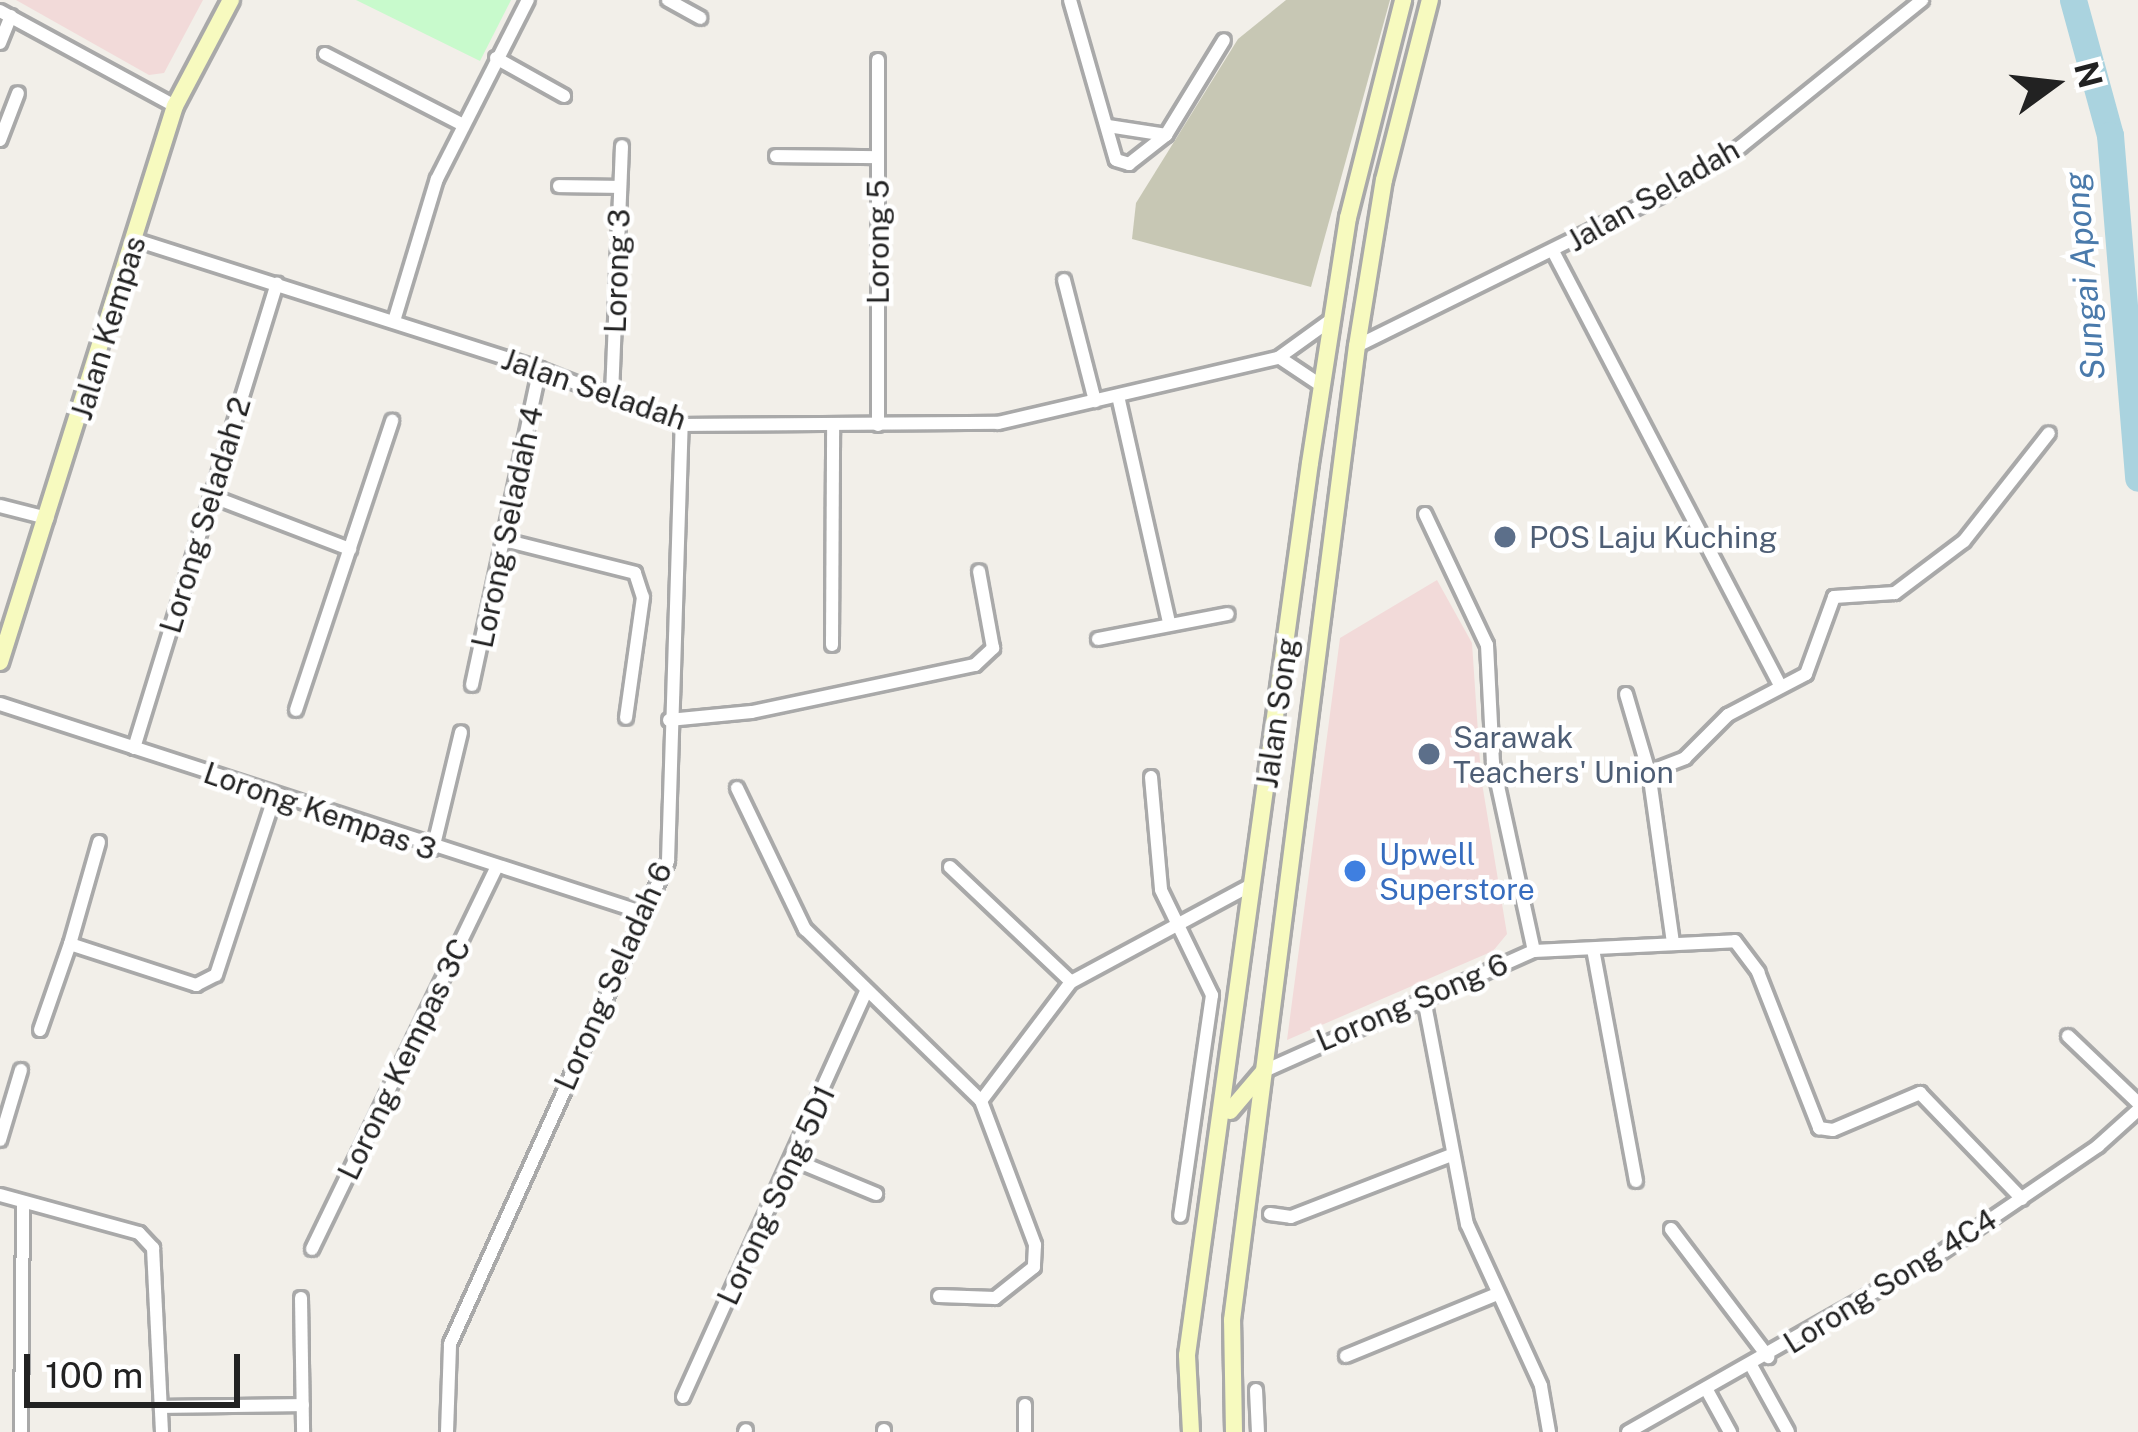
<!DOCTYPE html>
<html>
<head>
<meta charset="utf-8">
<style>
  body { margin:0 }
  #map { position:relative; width:2138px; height:1432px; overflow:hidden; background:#f2efe9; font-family:"Public Sans",sans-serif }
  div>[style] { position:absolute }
  .commercial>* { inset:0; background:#f2dad9 }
  .construction>* { inset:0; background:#c7c7b4 }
  .park>* { inset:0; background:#c8facc }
  .river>* { height:27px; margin:-13.5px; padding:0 13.5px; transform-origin:13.5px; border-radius:13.5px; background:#aad3df }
  .roads { filter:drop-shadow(3px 0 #a9a9a9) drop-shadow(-3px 0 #a9a9a9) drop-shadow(0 3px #a9a9a9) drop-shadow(0 -3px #a9a9a9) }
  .street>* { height:12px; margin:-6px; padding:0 6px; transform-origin:6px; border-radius:6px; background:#fff }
  .secondary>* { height:16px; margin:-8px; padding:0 8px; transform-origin:8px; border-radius:8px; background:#f7fabf }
  .dots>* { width:33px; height:33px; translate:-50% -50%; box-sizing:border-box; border:6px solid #fff; border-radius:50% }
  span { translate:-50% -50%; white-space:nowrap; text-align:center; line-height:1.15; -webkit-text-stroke:9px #fff; paint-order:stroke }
  .street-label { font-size:30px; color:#222 }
  .service-label { font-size:30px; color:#4e5e75 }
  .left { translate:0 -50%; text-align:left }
  .shop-label { font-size:30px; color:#366cbe }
  .water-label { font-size:33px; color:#4a7aab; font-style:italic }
  .north { position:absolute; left:1994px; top:24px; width:120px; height:120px; -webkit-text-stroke:9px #fff; paint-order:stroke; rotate:75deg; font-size:33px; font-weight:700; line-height:48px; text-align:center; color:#222 }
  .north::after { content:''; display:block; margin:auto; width:42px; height:54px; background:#222; clip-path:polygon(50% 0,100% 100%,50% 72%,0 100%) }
  .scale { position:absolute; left:24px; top:1354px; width:216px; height:54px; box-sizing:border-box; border:6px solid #222; border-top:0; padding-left:15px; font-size:36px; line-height:42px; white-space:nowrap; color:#222; -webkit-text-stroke:9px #fff; paint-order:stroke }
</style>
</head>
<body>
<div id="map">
  <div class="commercial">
    <i style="clip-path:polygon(16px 0,203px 0,164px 73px,149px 75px)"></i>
    <i style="clip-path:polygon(1437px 580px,1472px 643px,1481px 777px,1507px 934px,1493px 951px,1287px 1040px,1340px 638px)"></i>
  </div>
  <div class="construction">
    <i style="clip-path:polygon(1286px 0,1390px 0,1311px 287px,1132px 239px,1136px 203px,1238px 39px)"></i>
  </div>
  <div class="park">
    <i style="clip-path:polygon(356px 0,511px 0,480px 61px)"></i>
  </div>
  <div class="river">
    <i style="left:2073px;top:0;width:140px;rotate:74.7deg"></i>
    <i style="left:2110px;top:135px;width:344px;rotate:85.3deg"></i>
  </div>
  <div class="roads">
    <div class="street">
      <i style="left:668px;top:0;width:37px;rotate:29deg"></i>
      <i style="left:1070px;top:0;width:166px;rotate:74deg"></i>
      <i style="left:1116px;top:160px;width:14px;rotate:17deg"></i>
      <i style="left:1129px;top:164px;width:47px;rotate:-38.1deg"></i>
      <i style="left:1166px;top:135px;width:111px;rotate:-58.6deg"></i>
      <i style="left:0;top:11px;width:199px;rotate:28.5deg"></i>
      <i style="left:0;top:43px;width:29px;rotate:-68deg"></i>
      <i style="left:325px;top:54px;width:153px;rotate:27.2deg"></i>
      <i style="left:496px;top:58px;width:78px;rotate:29.2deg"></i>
      <i style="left:878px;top:60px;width:365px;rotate:90deg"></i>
      <i style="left:1108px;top:126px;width:59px;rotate:8.8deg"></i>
      <i style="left:0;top:140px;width:50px;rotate:-69deg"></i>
      <i style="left:776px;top:156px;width:102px;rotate:0.6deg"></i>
      <i style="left:559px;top:186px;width:61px;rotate:0.9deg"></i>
      <i style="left:136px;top:240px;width:424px;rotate:17.7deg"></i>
      <i style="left:540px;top:369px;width:153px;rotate:21.5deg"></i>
      <i style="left:682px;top:425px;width:316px;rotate:-0.4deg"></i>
      <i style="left:998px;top:423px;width:287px;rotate:-13.1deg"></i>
      <i style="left:1278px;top:358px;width:67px;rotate:-35.8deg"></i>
      <i style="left:1554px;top:253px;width:488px;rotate:62.4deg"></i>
      <i style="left:1064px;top:280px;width:125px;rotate:75.6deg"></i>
      <i style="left:394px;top:321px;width:148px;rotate:-73.2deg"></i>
      <i style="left:437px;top:179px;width:201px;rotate:-63.1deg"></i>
      <i style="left:1357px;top:346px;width:338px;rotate:-26.3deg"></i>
      <i style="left:1660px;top:196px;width:94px;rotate:-31.5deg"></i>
      <i style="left:1740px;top:147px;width:234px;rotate:-38.9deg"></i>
      <i style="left:1280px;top:358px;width:50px;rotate:33.7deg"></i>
      <i style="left:612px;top:395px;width:249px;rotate:-87.7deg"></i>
      <i style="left:1118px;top:396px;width:233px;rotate:77.3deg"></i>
      <i style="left:211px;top:496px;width:149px;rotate:20.9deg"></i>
      <i style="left:0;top:506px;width:49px;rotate:14.3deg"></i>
      <i style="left:1425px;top:514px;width:145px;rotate:64.7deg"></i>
      <i style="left:1487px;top:645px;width:118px;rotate:87.1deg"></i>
      <i style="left:1493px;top:763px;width:192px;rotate:77.7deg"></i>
      <i style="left:508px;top:541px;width:131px;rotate:14.1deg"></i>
      <i style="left:635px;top:573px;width:25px;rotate:72deg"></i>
      <i style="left:643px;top:597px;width:122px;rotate:98deg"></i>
      <i style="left:1098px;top:639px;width:132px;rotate:-10.9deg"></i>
      <i style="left:832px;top:645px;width:218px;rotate:-89.7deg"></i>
      <i style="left:472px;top:685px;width:323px;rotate:-77.9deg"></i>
      <i style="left:1626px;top:694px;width:81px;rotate:73.6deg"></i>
      <i style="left:1649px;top:772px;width:172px;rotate:82deg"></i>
      <i style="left:0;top:704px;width:674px;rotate:17.98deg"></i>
      <i style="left:296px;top:710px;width:305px;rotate:-71.6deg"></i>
      <i style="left:669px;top:720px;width:83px;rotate:-5.5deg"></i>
      <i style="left:752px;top:712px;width:228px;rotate:-11.9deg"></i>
      <i style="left:975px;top:665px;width:25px;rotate:-43deg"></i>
      <i style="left:993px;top:648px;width:78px;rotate:-100.3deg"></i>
      <i style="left:134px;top:748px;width:486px;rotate:-72.9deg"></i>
      <i style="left:1649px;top:772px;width:39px;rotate:-21deg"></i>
      <i style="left:1685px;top:758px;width:61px;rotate:-45deg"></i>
      <i style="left:1728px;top:715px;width:88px;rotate:-27.7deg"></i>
      <i style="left:1806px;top:674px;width:82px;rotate:-70deg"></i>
      <i style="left:1834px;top:597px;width:61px;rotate:-3.8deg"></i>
      <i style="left:1895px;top:593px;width:86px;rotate:-37deg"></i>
      <i style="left:1964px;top:541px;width:137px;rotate:-51.8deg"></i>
      <i style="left:1151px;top:777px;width:113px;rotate:84.9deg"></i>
      <i style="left:1161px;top:890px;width:117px;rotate:64.1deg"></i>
      <i style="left:1212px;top:995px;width:223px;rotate:98.2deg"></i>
      <i style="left:737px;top:788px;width:157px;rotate:64.3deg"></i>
      <i style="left:805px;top:929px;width:246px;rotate:44.3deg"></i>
      <i style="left:981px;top:1101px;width:154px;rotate:69.4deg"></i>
      <i style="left:1035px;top:1245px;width:22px;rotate:93deg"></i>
      <i style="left:1034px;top:1267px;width:50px;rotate:141.5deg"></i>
      <i style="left:995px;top:1298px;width:56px;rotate:-178deg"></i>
      <i style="left:433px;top:849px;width:120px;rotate:-76.5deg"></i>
      <i style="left:950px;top:867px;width:167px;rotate:43.5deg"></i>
      <i style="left:70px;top:944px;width:106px;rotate:-74.1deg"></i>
      <i style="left:1593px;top:949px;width:236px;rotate:79.5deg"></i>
      <i style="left:1424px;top:999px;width:229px;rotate:79.2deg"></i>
      <i style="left:1467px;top:1224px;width:178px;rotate:65.4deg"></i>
      <i style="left:1541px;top:1386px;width:47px;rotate:80.1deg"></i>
      <i style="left:40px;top:1030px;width:91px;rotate:-70.8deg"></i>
      <i style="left:70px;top:944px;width:133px;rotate:18deg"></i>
      <i style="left:196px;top:985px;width:22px;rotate:-27deg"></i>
      <i style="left:216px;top:975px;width:188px;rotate:-71.8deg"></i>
      <i style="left:2068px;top:1036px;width:97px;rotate:43.7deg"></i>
      <i style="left:1264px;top:1071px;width:295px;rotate:-24deg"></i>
      <i style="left:1534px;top:951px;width:201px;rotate:-2.8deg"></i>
      <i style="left:1735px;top:941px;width:39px;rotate:53deg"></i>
      <i style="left:1758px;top:972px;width:168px;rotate:68.6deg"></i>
      <i style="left:1819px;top:1128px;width:14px;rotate:8deg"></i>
      <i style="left:1833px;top:1130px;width:95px;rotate:-23deg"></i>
      <i style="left:1920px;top:1093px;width:147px;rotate:46.1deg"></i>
      <i style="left:981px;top:1101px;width:149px;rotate:-52.9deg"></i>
      <i style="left:1071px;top:982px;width:207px;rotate:-28.3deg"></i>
      <i style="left:0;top:1140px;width:73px;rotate:-73.3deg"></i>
      <i style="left:794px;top:1160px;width:89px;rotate:22.5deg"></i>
      <i style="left:0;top:1195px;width:144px;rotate:15.3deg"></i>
      <i style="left:139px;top:1233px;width:21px;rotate:47deg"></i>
      <i style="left:153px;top:1248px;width:184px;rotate:87.2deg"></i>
      <i style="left:1270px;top:1214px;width:21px;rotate:8deg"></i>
      <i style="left:1291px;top:1217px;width:173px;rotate:-21.1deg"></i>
      <i style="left:1671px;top:1229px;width:161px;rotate:52.8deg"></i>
      <i style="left:312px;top:1249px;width:422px;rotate:-64.2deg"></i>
      <i style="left:301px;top:1298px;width:134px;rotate:89.1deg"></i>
      <i style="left:1346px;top:1356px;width:163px;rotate:-22.3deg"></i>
      <i style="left:1752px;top:1367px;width:74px;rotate:61deg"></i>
      <i style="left:1256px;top:1390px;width:42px;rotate:87.3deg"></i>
      <i style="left:1708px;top:1392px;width:46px;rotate:61.2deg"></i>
      <i style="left:683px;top:1397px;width:444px;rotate:-65.7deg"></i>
      <i style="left:162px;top:1407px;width:141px;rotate:-0.8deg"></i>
      <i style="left:21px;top:1432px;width:228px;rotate:-89.5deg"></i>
      <i style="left:447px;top:1432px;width:88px;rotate:-88deg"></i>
      <i style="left:450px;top:1344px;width:530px;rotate:-65.71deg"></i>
      <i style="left:668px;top:861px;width:436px;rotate:-88.2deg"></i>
      <i style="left:745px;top:1432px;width:2px;rotate:-63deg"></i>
      <i style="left:884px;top:1432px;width:2px;rotate:-90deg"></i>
      <i style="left:1025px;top:1432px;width:27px;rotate:-90deg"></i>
      <i style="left:1628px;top:1432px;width:350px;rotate:-29.6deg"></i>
      <i style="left:1932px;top:1259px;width:201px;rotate:-34.2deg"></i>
      <i style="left:2098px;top:1146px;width:54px;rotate:-42deg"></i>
    </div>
    <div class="secondary">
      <i style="left:0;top:662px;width:583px;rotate:-72.53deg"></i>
      <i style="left:175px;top:106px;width:120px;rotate:-62.2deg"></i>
      <i style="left:1230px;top:1111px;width:52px;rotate:-49.6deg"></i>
      <i style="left:1191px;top:1432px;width:77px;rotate:-93deg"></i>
      <i style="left:1187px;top:1355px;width:900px;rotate:-82.15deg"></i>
      <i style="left:1310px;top:463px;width:248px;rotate:-81.2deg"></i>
      <i style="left:1348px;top:218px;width:225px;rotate:-75.8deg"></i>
      <i style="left:1234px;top:1432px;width:112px;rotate:-91deg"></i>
      <i style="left:1232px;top:1320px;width:982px;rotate:-82.69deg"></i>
      <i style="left:1357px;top:346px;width:168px;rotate:-80.8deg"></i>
      <i style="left:1384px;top:180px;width:186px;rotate:-75.7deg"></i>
    </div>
  </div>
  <div class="dots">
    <i style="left:1505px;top:537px;background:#5c6f8a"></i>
    <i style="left:1429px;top:754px;background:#5c6f8a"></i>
    <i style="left:1355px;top:871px;background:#3f7fe0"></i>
  </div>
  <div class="street-label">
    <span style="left:1653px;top:195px;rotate:-30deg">Jalan Seladah</span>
    <span style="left:878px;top:242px;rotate:-90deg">Lorong 5</span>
    <span style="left:617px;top:271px;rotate:-88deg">Lorong 3</span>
    <span style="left:108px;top:328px;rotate:-73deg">Jalan Kempas</span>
    <span style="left:594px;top:389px;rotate:19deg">Jalan Seladah</span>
    <span style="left:205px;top:515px;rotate:-73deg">Lorong Seladah 2</span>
    <span style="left:507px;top:527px;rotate:-78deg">Lorong Seladah 4</span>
    <span style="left:1277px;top:713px;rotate:-82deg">Jalan Song</span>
    <span style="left:320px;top:811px;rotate:19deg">Lorong Kempas 3</span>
    <span style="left:613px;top:976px;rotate:-66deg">Lorong Seladah 6</span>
    <span style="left:1412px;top:1002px;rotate:-23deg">Lorong Song 6</span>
    <span style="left:404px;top:1059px;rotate:-64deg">Lorong Kempas 3C</span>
    <span style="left:776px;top:1195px;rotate:-65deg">Lorong Song 5D1</span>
    <span style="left:1890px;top:1281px;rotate:-32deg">Lorong Song 4C4</span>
  </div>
  <div class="service-label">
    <span class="left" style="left:1529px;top:537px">POS Laju Kuching</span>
    <span class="left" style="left:1453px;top:754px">Sarawak<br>Teachers' Union</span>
  </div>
  <div class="shop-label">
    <span class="left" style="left:1379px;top:871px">Upwell<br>Superstore</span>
  </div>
  <div class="water-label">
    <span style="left:2085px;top:276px;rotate:-95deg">Sungai Apong</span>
  </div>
  <div class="north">N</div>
  <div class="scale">100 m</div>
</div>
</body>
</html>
